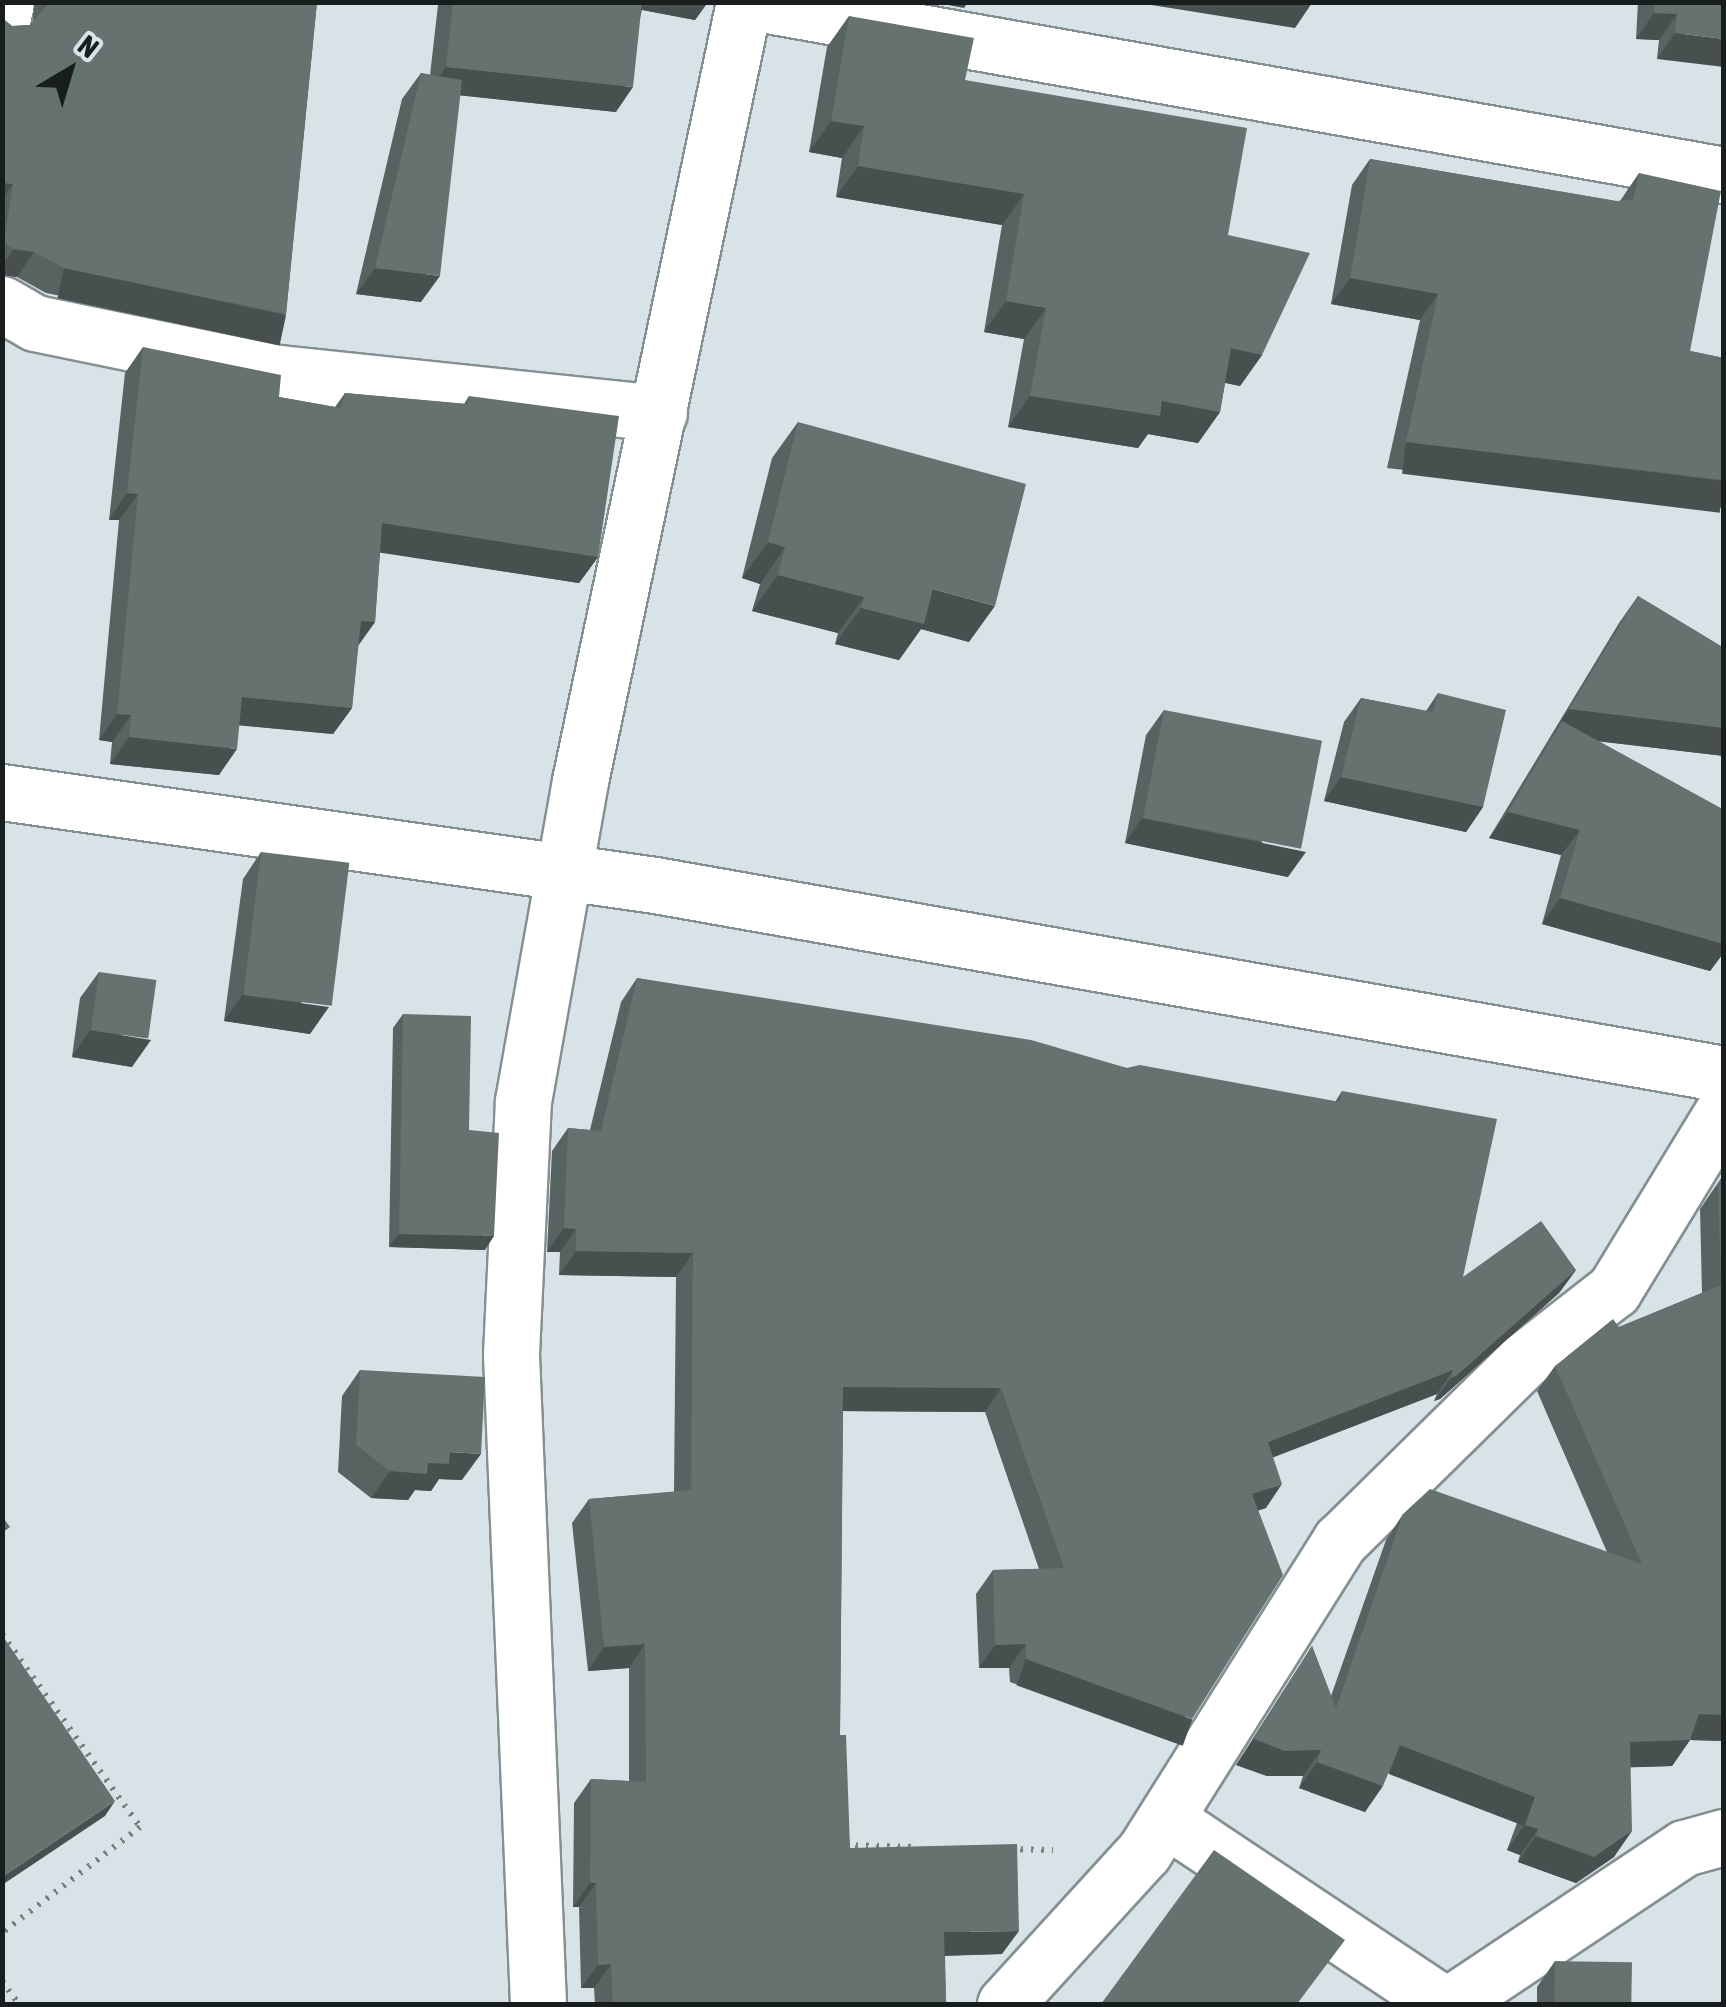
<!DOCTYPE html>
<html>
<head>
<meta charset="utf-8">
<style>
  body { margin:0 }
  #map { position:relative; width:1726px; height:2007px; overflow:hidden; background:#d7e3e6; font-family:"Asap Condensed",sans-serif }
  div>[style] { position:absolute }
  .path>* { height:6px; margin-top:-3px; transform-origin:0; background:repeating-linear-gradient(90deg,#777f81 0 2.5px,transparent 0 10.5px) }
  .roads { filter:drop-shadow(2px 0 #848f92) drop-shadow(-2px 0 #848f92) drop-shadow(0 2px #848f92) drop-shadow(0 -2px #848f92) }
  .minor>* { height:55px; margin:-27.5px; padding:0 27.5px; transform-origin:27.5px; border-radius:27.5px; background:#fff }
  .wall>* { inset:0; background:#586260 }
  .shaded-wall>* { inset:0; background:#47504e; transform-origin:0 0 }
  .building>* { inset:0; background:#667270; transform-origin:0 0 }
  span { translate:-50% -50%; white-space:nowrap; text-align:center; line-height:1.15; -webkit-text-stroke:10px #d7e3e6; paint-order:stroke }
  .frame { position:absolute; inset:0; border:5px solid #181d1e; pointer-events:none }
  .north { position:absolute; left:20px; top:20px; width:100px; height:100px; -webkit-text-stroke:8px #d7e3e6; paint-order:stroke; rotate:38deg; font-size:28px; font-weight:700; line-height:40px; text-align:center; color:#181d1e }
  .north::after { content:''; display:block; margin:auto; width:35px; height:45px; background:#181d1e; clip-path:polygon(50% 0,100% 100%,50% 72%,0 100%) }
</style>
</head>
<body>
<div id="map">
  <div class="path">
    <i style="left:2px;top:1634px;width:237px;rotate:54.4deg"></i>
    <i style="left:140px;top:1827px;width:174px;rotate:142.5deg"></i>
    <i style="left:845px;top:1845px;width:68px;rotate:1.7deg"></i>
    <i style="left:1010px;top:1849px;width:43px;rotate:1.3deg"></i>
    <i style="left:2px;top:1981px;width:29px;rotate:54deg"></i>
  </div>
  <div class="roads">
    <div class="minor">
      <i style="left:751px;top:2px;width:988px;rotate:10.08deg"></i>
      <i style="left:2px;top:21px;width:19px;rotate:-78deg"></i>
      <i style="left:2px;top:304px;width:38px;rotate:30deg"></i>
      <i style="left:35px;top:323px;width:249px;rotate:11.6deg"></i>
      <i style="left:279px;top:373px;width:382px;rotate:6deg"></i>
      <i style="left:2px;top:792px;width:660px;rotate:8.11deg"></i>
      <i style="left:655px;top:885px;width:1086px;rotate:10.03deg"></i>
      <i style="left:1166px;top:1819px;width:333px;rotate:33.7deg"></i>
      <i style="left:538px;top:2004px;width:651px;rotate:-92.38deg"></i>
      <i style="left:511px;top:1354px;width:253px;rotate:-87.3deg"></i>
      <i style="left:523px;top:1101px;width:325px;rotate:-79.9deg"></i>
      <i style="left:580px;top:781px;width:796px;rotate:-78.11deg"></i>
      <i style="left:1005px;top:2004px;width:206px;rotate:-47.6deg"></i>
      <i style="left:1144px;top:1852px;width:368px;rotate:-57.8deg"></i>
      <i style="left:1340px;top:1541px;width:257px;rotate:-44.5deg"></i>
      <i style="left:1523px;top:1361px;width:115px;rotate:-38deg"></i>
      <i style="left:1614px;top:1290px;width:211px;rotate:-58.6deg"></i>
      <i style="left:1450px;top:2004px;width:281px;rotate:-33.7deg"></i>
      <i style="left:1684px;top:1848px;width:41px;rotate:-15.4deg"></i>
    </div>
  </div>
  <div class="wall">
    <i style="clip-path:polygon(34px 2px,317px 2px,286px 314px,269px 339px,46px 293px,17px 277px,2px 275px,2px 18px,12px 26px,30px 25px,33px 22px)"></i>
    <i style="clip-path:polygon(429px 2px,708px 2px,695px 20px,642px 10px,616px 112px,460px 95px,421px 302px,356px 294px,402px 99px,421px 73px,430px 75px,438px 5px)"></i>
    <i style="clip-path:polygon(1638px 2px,1724px 2px,1657px 59px,1659px 40px,1636px 39px)"></i>
    <i style="clip-path:polygon(849px 16px,965px 80px,1228px 235px,1262px 355px,1240px 386px,1225px 383px,1220px 412px,1198px 443px,1148px 434px,1138px 448px,1008px 427px,1024px 339px,984px 332px,1002px 225px,836px 197px,842px 158px,809px 152px,827px 47px)"></i>
    <i style="clip-path:polygon(1370px 159px,1616px 201px,1620px 201px,1639px 173px,1690px 351px,1724px 358px,1724px 508px,1387px 468px,1420px 320px,1331px 304px,1352px 185px)"></i>
    <i style="clip-path:polygon(143px 347px,279px 397px,335px 407px,345px 393px,464px 404px,469px 396px,598px 557px,579px 583px,380px 552px,375px 622px,358px 646px,352px 708px,333px 734px,239px 725px,219px 775px,110px 764px,112px 742px,99px 740px,119px 520px,109px 520px,125px 373px)"></i>
    <i style="clip-path:polygon(798px 422px,969px 642px,921px 629px,899px 660px,835px 644px,838px 633px,752px 611px,760px 584px,742px 578px,772px 458px)"></i>
    <i style="clip-path:polygon(1638px 596px,1724px 648px,1724px 756px,1598px 741px,1724px 810px,1724px 956px,1722px 955px,1710px 971px,1542px 924px,1561px 855px,1489px 838px,1619px 623px)"></i>
    <i style="clip-path:polygon(1438px 693px,1483px 807px,1466px 832px,1324px 801px,1344px 722px,1361px 698px,1426px 711px)"></i>
    <i style="clip-path:polygon(1164px 710px,1288px 877px,1125px 843px,1146px 735px)"></i>
    <i style="clip-path:polygon(261px 852px,310px 1034px,224px 1021px,243px 879px)"></i>
    <i style="clip-path:polygon(99px 972px,132px 1067px,72px 1057px,80px 998px)"></i>
    <i style="clip-path:polygon(637px 978px,1127px 1068px,1335px 1102px,1342px 1091px,1463px 1277px,1576px 1270px,1559px 1293px,1440px 1399px,1434px 1401px,1437px 1394px,1273px 1457px,1266px 1508px,1258px 1510px,1176px 1743px,1010px 1682px,1009px 1668px,979px 1668px,976px 1594px,993px 1570px,1039px 1569px,985px 1412px,843px 1411px,840px 1735px,850px 1848px,1002px 1954px,945px 1956px,946px 2004px,595px 2004px,594px 1988px,581px 1988px,579px 1907px,573px 1907px,574px 1803px,591px 1779px,629px 1781px,629px 1668px,588px 1671px,572px 1523px,589px 1499px,674px 1492px,676px 1277px,559px 1275px,560px 1252px,547px 1252px,552px 1151px,568px 1128px,590px 1130px,621px 1002px)"></i>
    <i style="clip-path:polygon(403px 1014px,469px 1130px,485px 1250px,389px 1247px,393px 1028px)"></i>
    <i style="clip-path:polygon(1724px 1174px,1724px 1741px,1690px 1740px,1672px 1766px,1630px 1767px,1614px 1857px,1576px 1883px,1518px 1862px,1520px 1855px,1507px 1850px,1517px 1823px,1388px 1773px,1365px 1812px,1299px 1788px,1303px 1776px,1267px 1776px,1236px 1765px,1312px 1646px,1331px 1696px,1386px 1540px,1403px 1514px,1607px 1552px,1537px 1391px,1555px 1366px,1619px 1327px,1702px 1293px,1700px 1209px)"></i>
    <i style="clip-path:polygon(360px 1370px,462px 1480px,439px 1479px,431px 1491px,415px 1490px,408px 1500px,371px 1498px,338px 1472px,342px 1396px)"></i>
    <i style="clip-path:polygon(1555px 1961px,1632px 2004px,1537px 2004px,1537px 1987px)"></i>
  </div>
  <div class="shaded-wall">
    <i style="clip-path:polygon(630px 2px,708px 2px,695px 20px,627px 7px)"></i>
    <i style="clip-path:polygon(932px 2px,968px 2px,964px 8px)"></i>
    <i style="clip-path:polygon(1133px 2px,1307px 2px,1312px 3px,1295px 28px)"></i>
    <i style="clip-path:polygon(1654px 13px,1677px 14px,1659px 40px,1636px 39px)"></i>
    <i style="clip-path:polygon(1675px 33px,1724px 39px,1724px 67px,1657px 59px)"></i>
    <i style="clip-path:polygon(446px 67px,633px 87px,616px 112px,428px 92px)"></i>
    <i style="clip-path:polygon(831px 121px,864px 126px,842px 158px,809px 152px)"></i>
    <i style="clip-path:polygon(858px 166px,1024px 194px,1002px 225px,836px 197px)"></i>
    <i style="clip-path:polygon(2px 183px,13px 184px,2px 199px)"></i>
    <i style="clip-path:polygon(14px 249px,34px 252px,17px 277px,2px 275px,2px 265px)"></i>
    <i style="left:64px;top:268px;width:227px;height:31px;rotate:12deg"></i>
    <i style="clip-path:polygon(375px 268px,440px 276px,421px 302px,356px 294px)"></i>
    <i style="clip-path:polygon(1350px 278px,1438px 294px,1420px 320px,1331px 304px)"></i>
    <i style="clip-path:polygon(1006px 301px,1046px 308px,1024px 339px,984px 332px)"></i>
    <i style="clip-path:polygon(1231px 348px,1262px 355px,1240px 386px,1209px 379px)"></i>
    <i style="clip-path:polygon(1030px 396px,1162px 401px,1220px 412px,1198px 443px,1148px 434px,1138px 448px,1008px 427px)"></i>
    <i style="left:1406px;top:442px;width:320px;height:32px;rotate:7deg"></i>
    <i style="clip-path:polygon(127px 493px,138px 494px,119px 520px,109px 520px)"></i>
    <i style="clip-path:polygon(382px 523px,598px 557px,579px 583px,363px 550px)"></i>
    <i style="clip-path:polygon(768px 542px,785px 547px,760px 584px,742px 578px)"></i>
    <i style="clip-path:polygon(778px 575px,864px 597px,838px 633px,752px 611px)"></i>
    <i style="clip-path:polygon(933px 589px,995px 606px,969px 642px,921px 629px,899px 660px,835px 644px,861px 608px)"></i>
    <i style="clip-path:polygon(361px 621px,375px 622px,356px 648px)"></i>
    <i style="clip-path:polygon(242px 697px,352px 708px,333px 734px,224px 724px)"></i>
    <i style="clip-path:polygon(1569px 709px,1724px 728px,1724px 756px,1553px 736px,1562px 721px,1551px 736px)"></i>
    <i style="clip-path:polygon(117px 714px,131px 715px,112px 742px,99px 740px)"></i>
    <i style="clip-path:polygon(129px 737px,237px 749px,219px 775px,110px 764px)"></i>
    <i style="clip-path:polygon(1341px 777px,1483px 807px,1466px 832px,1324px 801px)"></i>
    <i style="clip-path:polygon(1508px 812px,1580px 830px,1561px 855px,1489px 838px)"></i>
    <i style="clip-path:polygon(1142px 818px,1306px 852px,1288px 877px,1125px 843px)"></i>
    <i style="clip-path:polygon(1560px 898px,1724px 944px,1724px 952px,1710px 971px,1542px 924px)"></i>
    <i style="clip-path:polygon(242px 995px,329px 1007px,310px 1034px,224px 1021px)"></i>
    <i style="clip-path:polygon(90px 1030px,151px 1040px,132px 1067px,72px 1057px)"></i>
    <i style="clip-path:polygon(564px 1228px,576px 1229px,560px 1252px,547px 1252px)"></i>
    <i style="clip-path:polygon(399px 1234px,494px 1236px,485px 1250px,389px 1247px)"></i>
    <i style="clip-path:polygon(576px 1251px,693px 1253px,676px 1277px,559px 1275px)"></i>
    <i style="clip-path:polygon(1576px 1270px,1559px 1293px,1440px 1399px,1434px 1401px,1451px 1378px)"></i>
    <i style="clip-path:polygon(1453px 1370px,1437px 1394px,1251px 1466px,1268px 1442px)"></i>
    <i style="clip-path:polygon(843px 1387px,1001px 1388px,985px 1412px,827px 1411px)"></i>
    <i style="clip-path:polygon(450px 1452px,481px 1454px,462px 1480px,439px 1479px,431px 1491px,415px 1490px,408px 1500px,371px 1498px,390px 1471px,428px 1463px)"></i>
    <i style="clip-path:polygon(1282px 1484px,1266px 1508px,1236px 1518px,1252px 1494px)"></i>
    <i style="clip-path:polygon(645px 1644px,629px 1668px,588px 1671px,604px 1647px)"></i>
    <i style="clip-path:polygon(1026px 1644px,1009px 1668px,979px 1668px,995px 1645px)"></i>
    <i style="left:1026px;top:1659px;width:177px;height:28px;rotate:20deg"></i>
    <i style="clip-path:polygon(1699px 1714px,1724px 1715px,1724px 1741px,1690px 1740px,1672px 1766px,1612px 1768px,1630px 1742px)"></i>
    <i style="clip-path:polygon(1254px 1739px,1321px 1750px,1303px 1776px,1267px 1776px,1236px 1765px)"></i>
    <i style="left:1400px;top:1745px;width:145px;height:31px;rotate:21deg"></i>
    <i style="clip-path:polygon(1317px 1762px,1383px 1786px,1365px 1812px,1299px 1788px)"></i>
    <i style="clip-path:polygon(115px 1801px,105px 1816px,2px 1885px,2px 1877px)"></i>
    <i style="clip-path:polygon(1525px 1825px,1538px 1829px,1520px 1855px,1507px 1850px)"></i>
    <i style="clip-path:polygon(1632px 1831px,1614px 1857px,1576px 1883px,1518px 1862px,1536px 1836px)"></i>
    <i style="clip-path:polygon(590px 1883px,596px 1883px,579px 1907px,573px 1907px)"></i>
    <i style="clip-path:polygon(1019px 1931px,1002px 1954px,928px 1956px,944px 1932px)"></i>
    <i style="clip-path:polygon(611px 1964px,594px 1988px,581px 1988px,598px 1965px)"></i>
  </div>
  <div class="building">
    <i style="clip-path:polygon(50px 2px,317px 2px,286px 314px,64px 268px,34px 252px,14px 249px,4px 242px,13px 184px,2px 183px,2px 18px,12px 26px,30px 25px)"></i>
    <i style="clip-path:polygon(453px 2px,642px 2px,633px 87px,446px 67px)"></i>
    <i style="clip-path:polygon(1654px 2px,1724px 2px,1724px 39px,1675px 33px,1677px 14px,1654px 13px)"></i>
    <i style="clip-path:polygon(849px 16px,974px 38px,965px 80px,1247px 128px,1228px 235px,1310px 253px,1262px 355px,1231px 348px,1220px 412px,1162px 401px,1160px 416px,1030px 396px,1046px 308px,1006px 301px,1024px 194px,858px 166px,864px 126px,831px 121px)"></i>
    <i style="clip-path:polygon(421px 73px,462px 80px,440px 276px,375px 268px)"></i>
    <i style="clip-path:polygon(1370px 159px,1616px 201px,1633px 200px,1639px 173px,1721px 191px,1690px 351px,1724px 358px,1724px 480px,1406px 442px,1438px 294px,1350px 278px)"></i>
    <i style="clip-path:polygon(143px 347px,281px 375px,279px 397px,341px 408px,345px 393px,468px 404px,469px 396px,619px 416px,598px 557px,382px 523px,375px 622px,361px 621px,352px 708px,242px 697px,237px 749px,129px 737px,131px 715px,117px 714px,138px 494px,127px 493px)"></i>
    <i style="clip-path:polygon(798px 422px,1026px 484px,995px 606px,933px 589px,924px 624px,861px 608px,864px 597px,778px 575px,785px 547px,768px 542px)"></i>
    <i style="clip-path:polygon(1638px 596px,1724px 648px,1724px 728px,1569px 709px)"></i>
    <i style="clip-path:polygon(1438px 693px,1506px 710px,1483px 807px,1341px 777px,1361px 698px,1433px 712px)"></i>
    <i style="left:1164px;top:710px;width:161px;height:110px;rotate:11deg"></i>
    <i style="clip-path:polygon(1562px 721px,1724px 810px,1724px 944px,1560px 898px,1580px 830px,1508px 812px)"></i>
    <i style="left:261px;top:852px;width:89px;height:144px;rotate:7deg"></i>
    <i style="left:99px;top:972px;width:58px;height:59px;rotate:8deg"></i>
    <i style="clip-path:polygon(637px 978px,1031px 1040px,1127px 1068px,1140px 1065px,1340px 1102px,1342px 1091px,1497px 1119px,1463px 1277px,1541px 1221px,1576px 1270px,1456px 1376px,1451px 1378px,1453px 1370px,1268px 1442px,1282px 1484px,1252px 1494px,1283px 1575px,1192px 1719px,1026px 1659px,1026px 1644px,995px 1645px,993px 1570px,1064px 1568px,1001px 1388px,843px 1387px,840px 1735px,846px 1735px,850px 1848px,1017px 1844px,1019px 1931px,944px 1932px,946px 2004px,613px 2004px,611px 1964px,598px 1965px,596px 1883px,590px 1883px,591px 1779px,646px 1782px,645px 1644px,604px 1647px,589px 1499px,691px 1490px,693px 1253px,576px 1251px,576px 1229px,564px 1228px,568px 1128px,601px 1131px)"></i>
    <i style="clip-path:polygon(403px 1014px,471px 1016px,469px 1130px,499px 1133px,494px 1236px,399px 1234px)"></i>
    <i style="clip-path:polygon(1724px 1174px,1724px 1715px,1699px 1714px,1690px 1740px,1630px 1742px,1632px 1831px,1594px 1857px,1536px 1836px,1538px 1829px,1525px 1825px,1535px 1797px,1400px 1745px,1383px 1786px,1317px 1762px,1321px 1750px,1285px 1751px,1254px 1739px,1312px 1646px,1336px 1708px,1403px 1514px,1430px 1489px,1642px 1564px,1555px 1366px,1613px 1319px,1619px 1327px,1721px 1285px,1718px 1184px)"></i>
    <i style="clip-path:polygon(360px 1370px,485px 1377px,481px 1454px,450px 1452px,449px 1464px,428px 1463px,427px 1474px,390px 1471px,356px 1445px)"></i>
    <i style="clip-path:polygon(2px 1516px,10px 1527px,2px 1533px)"></i>
    <i style="clip-path:polygon(2px 1635px,115px 1801px,2px 1877px)"></i>
    <i style="clip-path:polygon(1214px 1850px,1345px 1940px,1297px 2004px,1101px 2004px)"></i>
    <i style="left:1555px;top:1961px;width:77px;height:43px;rotate:1deg"></i>
  </div>
  <div class="frame"></div>
  <div class="north">N</div>
</div>
</body>
</html>
